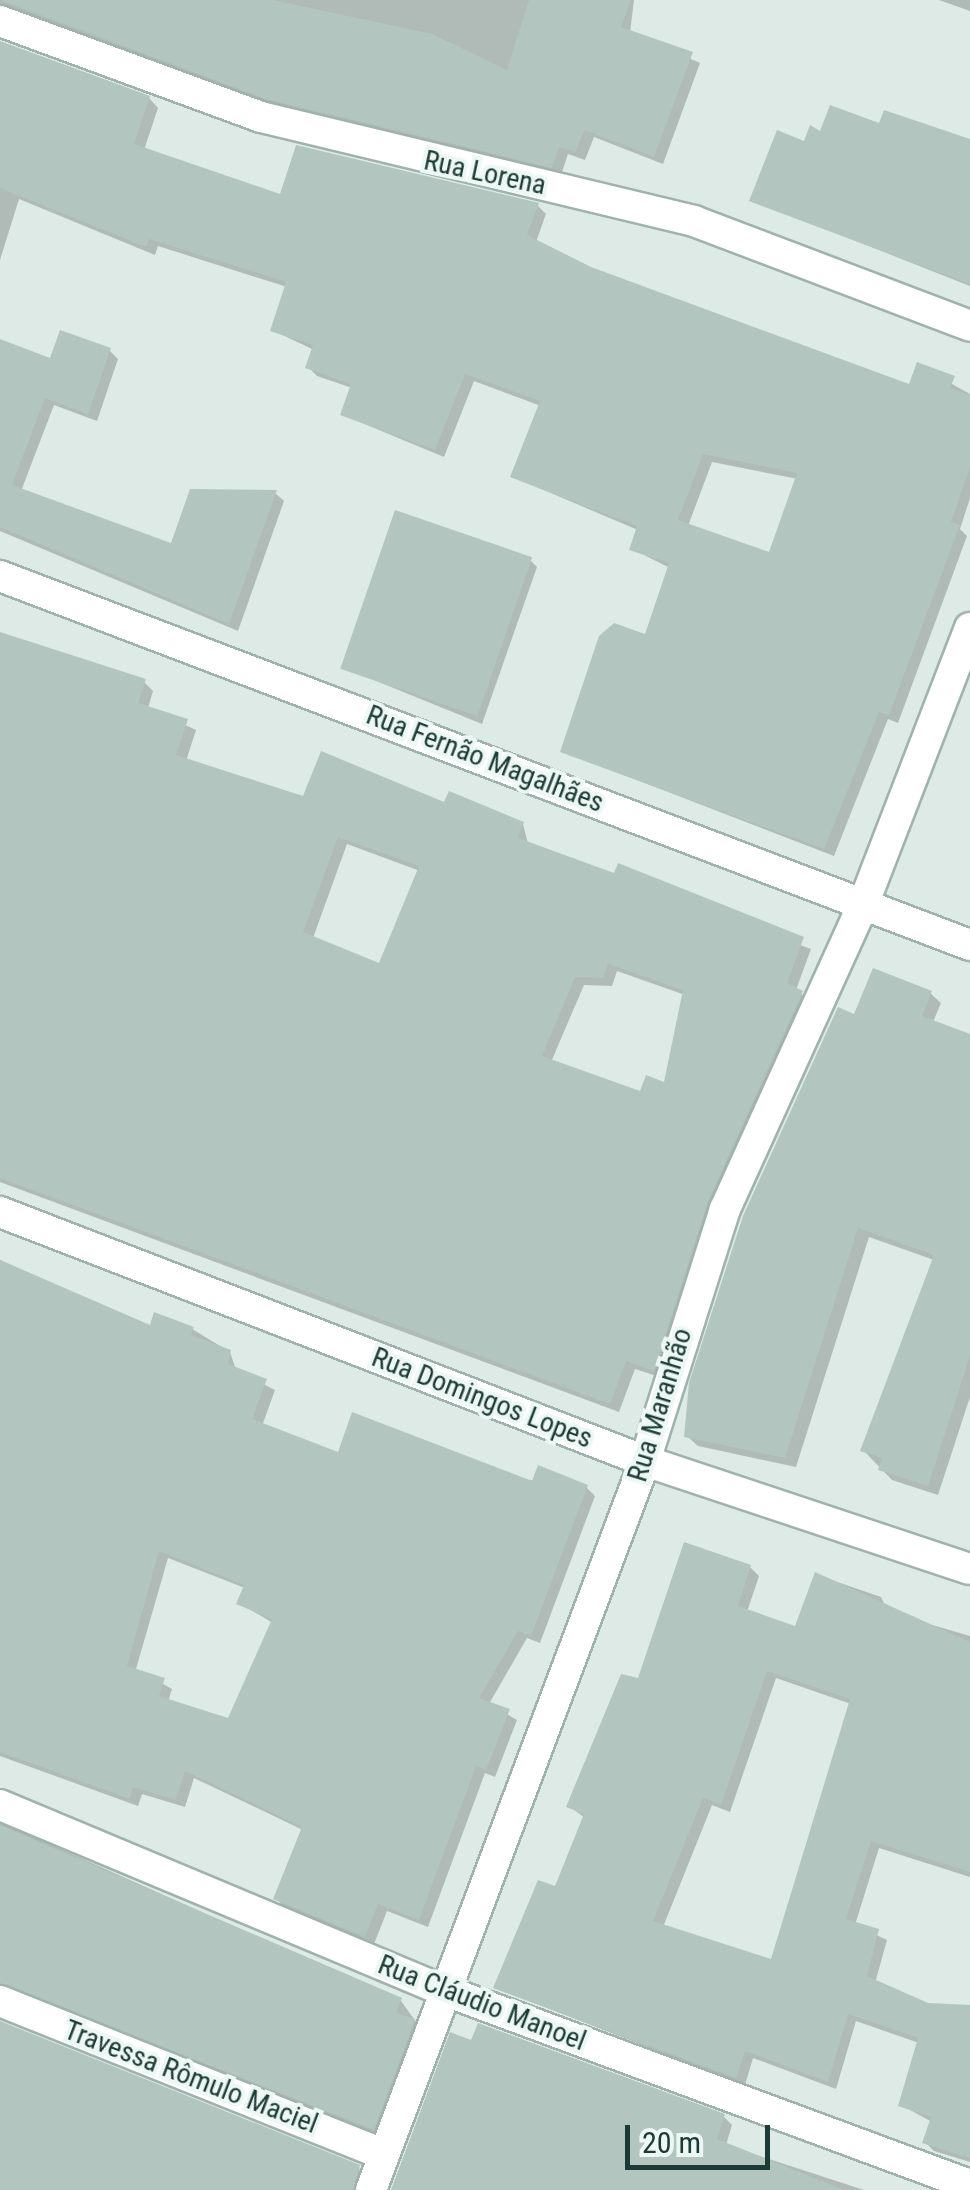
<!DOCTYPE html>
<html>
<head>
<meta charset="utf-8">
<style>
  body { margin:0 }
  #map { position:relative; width:970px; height:2190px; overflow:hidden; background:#ddeae6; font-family:"Roboto Condensed",sans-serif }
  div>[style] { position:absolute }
  .shadow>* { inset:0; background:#0003 }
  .building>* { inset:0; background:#b2c5bf; transform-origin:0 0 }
  .roads { filter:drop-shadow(2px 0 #a0b2ae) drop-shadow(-2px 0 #a0b2ae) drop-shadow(0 2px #a0b2ae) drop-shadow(0 -2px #a0b2ae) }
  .minor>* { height:30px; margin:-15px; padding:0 15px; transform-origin:15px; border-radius:15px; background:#fff }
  span { translate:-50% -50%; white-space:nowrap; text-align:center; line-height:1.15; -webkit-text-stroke:8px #edf7f3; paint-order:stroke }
  .street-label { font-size:28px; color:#1d3b36 }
  .scale { position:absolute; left:625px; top:2125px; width:145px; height:45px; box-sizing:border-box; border:5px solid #1d3b36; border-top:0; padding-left:12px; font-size:30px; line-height:35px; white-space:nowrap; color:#1d3b36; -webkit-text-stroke:8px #edf7f3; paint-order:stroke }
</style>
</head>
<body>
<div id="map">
  <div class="shadow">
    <i style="clip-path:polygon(0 0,634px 0,630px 33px,700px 63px,663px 164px,594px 137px,585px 160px,568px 154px,561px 175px,278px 107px,0 19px)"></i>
    <i style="clip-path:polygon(939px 0,970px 0,970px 11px)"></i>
    <i style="clip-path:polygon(evenodd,0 44px,149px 98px,158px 108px,144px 150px,282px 198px,537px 205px,546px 214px,536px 242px,590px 269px,910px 387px,918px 365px,970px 394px,970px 498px,960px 529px,967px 536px,898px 723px,888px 719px,834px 856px,562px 751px,647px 637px,670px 568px,632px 549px,638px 530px,513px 477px,541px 406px,474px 381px,444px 457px,343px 415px,352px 388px,317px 376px,308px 367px,314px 350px,272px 330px,287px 287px,158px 246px,155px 255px,19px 199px,0 260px,0 44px,712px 462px,798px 479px,771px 555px,688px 526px,712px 462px)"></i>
    <i style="clip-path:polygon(881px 126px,970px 142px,970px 286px,752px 200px,821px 135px)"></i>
    <i style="clip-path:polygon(0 342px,52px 362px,109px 350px,118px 359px,97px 421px,54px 405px,21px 491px,172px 546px,275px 493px,284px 501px,238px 631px,0 531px)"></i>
    <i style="clip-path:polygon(530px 560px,537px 567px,482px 724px,342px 667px)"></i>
    <i style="clip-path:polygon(evenodd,0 637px,144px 682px,153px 691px,148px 708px,196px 730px,186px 761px,304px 799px,446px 805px,523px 824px,528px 844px,811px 949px,796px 990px,811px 1002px,663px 1378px,635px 1369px,619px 1412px,0 1182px,0 637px,347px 844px,420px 871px,381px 966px,313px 938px,347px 844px,0 637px,617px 971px,685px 995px,666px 1085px,641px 1094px,551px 1062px,584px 985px,612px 986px,617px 971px)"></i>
    <i style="clip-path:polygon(930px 993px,941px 1003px,933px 1022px,970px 1036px,970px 1397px,938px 1495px,892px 1480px,863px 1450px,934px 1260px,869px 1237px,796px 1467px,698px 1446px,687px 1436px,856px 1018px)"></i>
    <i style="clip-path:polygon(evenodd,0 1260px,152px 1328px,192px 1329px,230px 1352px,236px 1370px,275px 1390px,262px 1426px,340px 1456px,586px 1487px,595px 1496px,540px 1643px,527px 1638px,489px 1704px,517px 1720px,495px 1777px,485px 1773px,428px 1927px,387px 1911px,374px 1944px,284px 1907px,276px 1898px,303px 1830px,194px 1778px,185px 1807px,142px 1794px,138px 1806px,0 1756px,0 1260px,168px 1558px,245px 1588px,239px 1603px,273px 1623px,230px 1721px,168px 1702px,172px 1689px,136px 1669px,168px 1558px)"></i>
    <i style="clip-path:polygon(evenodd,750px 1567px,759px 1576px,747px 1612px,796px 1629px,817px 1575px,881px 1597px,888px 1612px,970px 1636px,970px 1877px,879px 1848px,855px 1925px,887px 1940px,875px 1983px,927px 2005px,970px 2008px,970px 2162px,934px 2151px,925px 2142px,932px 2122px,901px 2105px,919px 2043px,856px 2021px,836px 2089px,753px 2058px,745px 2085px,496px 1988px,556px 1889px,585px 1818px,569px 1806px,640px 1681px,750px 1567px,776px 1678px,851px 1704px,773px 1963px,663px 1927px,712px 1805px,730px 1812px,776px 1678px)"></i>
    <i style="clip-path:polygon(0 1822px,401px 2001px,422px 2030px,382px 2137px,17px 1991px,0 1999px)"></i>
    <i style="clip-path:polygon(0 2024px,359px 2167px,364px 2190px,0 2190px)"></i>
    <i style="clip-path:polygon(723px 2116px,732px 2125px,726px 2145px,864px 2190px,394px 2190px)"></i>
  </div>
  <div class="building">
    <i style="clip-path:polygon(0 0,273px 0,432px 34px,507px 70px,529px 0,631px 0,621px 27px,693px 52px,654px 157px,585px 130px,575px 152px,559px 147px,552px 168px,266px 99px)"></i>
    <i style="clip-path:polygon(evenodd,0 41px,150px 96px,134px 144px,280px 194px,296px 145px,539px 203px,527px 235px,591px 267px,909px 384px,917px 362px,955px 376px,950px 388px,970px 395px,970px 467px,951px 522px,960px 525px,889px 715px,879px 712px,824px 849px,560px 752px,599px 636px,614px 623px,645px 634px,669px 563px,629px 550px,637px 526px,510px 477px,540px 401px,465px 374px,435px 450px,340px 415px,351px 384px,305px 368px,313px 345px,270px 331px,286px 282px,149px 239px,146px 247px,0 188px,0 41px,703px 454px,797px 473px,769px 552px,678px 520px,703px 454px)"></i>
    <i style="clip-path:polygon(830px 105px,879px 123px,884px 110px,970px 139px,970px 284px,749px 201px,777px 130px,804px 141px,810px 125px,820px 131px)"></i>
    <i style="clip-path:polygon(60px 330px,111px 348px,88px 414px,45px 398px,12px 485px,171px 543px,190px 489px,277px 490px,229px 624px,0 527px,0 339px,50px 358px)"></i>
    <i style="left:395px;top:510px;width:145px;height:168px;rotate:19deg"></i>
    <i style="clip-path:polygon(evenodd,0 632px,146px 679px,138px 703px,188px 719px,176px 755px,303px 796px,321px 751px,444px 802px,449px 791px,524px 822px,518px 838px,614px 873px,618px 863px,804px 937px,787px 983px,803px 991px,708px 1201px,654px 1371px,626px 1361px,610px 1404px,0 1178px,0 632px,338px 837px,419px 866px,379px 963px,303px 932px,338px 837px,0 632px,608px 964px,683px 990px,664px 1082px,646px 1075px,640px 1091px,542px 1056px,575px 977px,603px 978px,608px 964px)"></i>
    <i style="clip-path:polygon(873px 968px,932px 991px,922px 1016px,970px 1034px,970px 1356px,928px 1486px,878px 1470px,882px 1458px,860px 1451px,934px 1255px,858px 1228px,785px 1458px,684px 1437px,689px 1383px,743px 1216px,838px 1007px,854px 1014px)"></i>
    <i style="clip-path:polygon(evenodd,0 1260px,150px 1325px,154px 1312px,194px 1327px,191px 1335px,231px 1350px,228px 1364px,267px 1379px,252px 1419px,338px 1452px,352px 1412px,532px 1481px,538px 1465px,588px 1485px,531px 1636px,518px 1631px,479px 1698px,510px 1709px,486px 1770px,476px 1766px,419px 1920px,378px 1904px,365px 1937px,273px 1899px,302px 1827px,185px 1771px,176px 1800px,133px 1787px,130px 1799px,0 1752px,0 1260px,159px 1551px,244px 1585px,236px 1604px,272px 1619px,228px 1718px,159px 1696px,165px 1678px,127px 1666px,159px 1551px)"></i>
    <i style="clip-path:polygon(evenodd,684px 1542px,751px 1565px,738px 1606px,795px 1626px,815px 1572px,970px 1642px,970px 1872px,871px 1841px,846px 1919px,879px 1929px,867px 1976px,928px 2003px,970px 2005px,970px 2158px,922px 2143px,931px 2117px,898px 2106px,918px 2038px,848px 2014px,828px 2082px,745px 2051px,736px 2078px,493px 1988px,538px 1880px,555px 1886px,584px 1814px,566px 1807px,621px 1674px,638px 1678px,684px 1542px,767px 1671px,850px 1699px,771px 1959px,653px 1921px,703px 1798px,721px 1805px,767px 1671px)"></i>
    <i style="clip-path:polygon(0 1825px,402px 1998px,396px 2013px,415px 2019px,374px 2130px,0 1983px)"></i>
    <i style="clip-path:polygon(0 2021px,360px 2165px,353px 2190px,0 2190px)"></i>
    <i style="clip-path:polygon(478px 2023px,725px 2114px,717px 2139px,844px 2190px,391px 2190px,450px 2032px,471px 2040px)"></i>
  </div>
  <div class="roads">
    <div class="minor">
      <i style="left:0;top:21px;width:278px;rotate:20.2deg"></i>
      <i style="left:261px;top:117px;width:445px;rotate:13.5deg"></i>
      <i style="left:694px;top:221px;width:295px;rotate:20.8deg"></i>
      <i style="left:0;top:576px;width:1038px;rotate:20.83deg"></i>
      <i style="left:0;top:1212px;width:691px;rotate:21.11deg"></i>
      <i style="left:645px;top:1461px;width:342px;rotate:18.4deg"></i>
      <i style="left:0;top:1805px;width:480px;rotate:22.7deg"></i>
      <i style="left:443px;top:1990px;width:562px;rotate:20.31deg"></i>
      <i style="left:0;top:2001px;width:412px;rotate:21.8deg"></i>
      <i style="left:371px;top:2190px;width:779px;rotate:-69.4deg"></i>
      <i style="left:645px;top:1461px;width:264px;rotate:-72.4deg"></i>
      <i style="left:725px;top:1209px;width:334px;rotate:-65.6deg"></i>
      <i style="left:863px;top:905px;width:297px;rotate:-68.9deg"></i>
    </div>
  </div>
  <div class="street-label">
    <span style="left:485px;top:173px;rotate:12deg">Rua Lorena</span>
    <span style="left:485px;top:759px;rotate:21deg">Rua Fernão Magalhães</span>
    <span style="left:482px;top:1398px;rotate:21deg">Rua Domingos Lopes</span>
    <span style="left:660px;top:1405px;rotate:-73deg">Rua Maranhão</span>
    <span style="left:482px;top:2003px;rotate:21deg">Rua Cláudio Manoel</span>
    <span style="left:191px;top:2077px;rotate:21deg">Travessa Rômulo Maciel</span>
  </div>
  <div class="scale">20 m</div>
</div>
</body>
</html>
